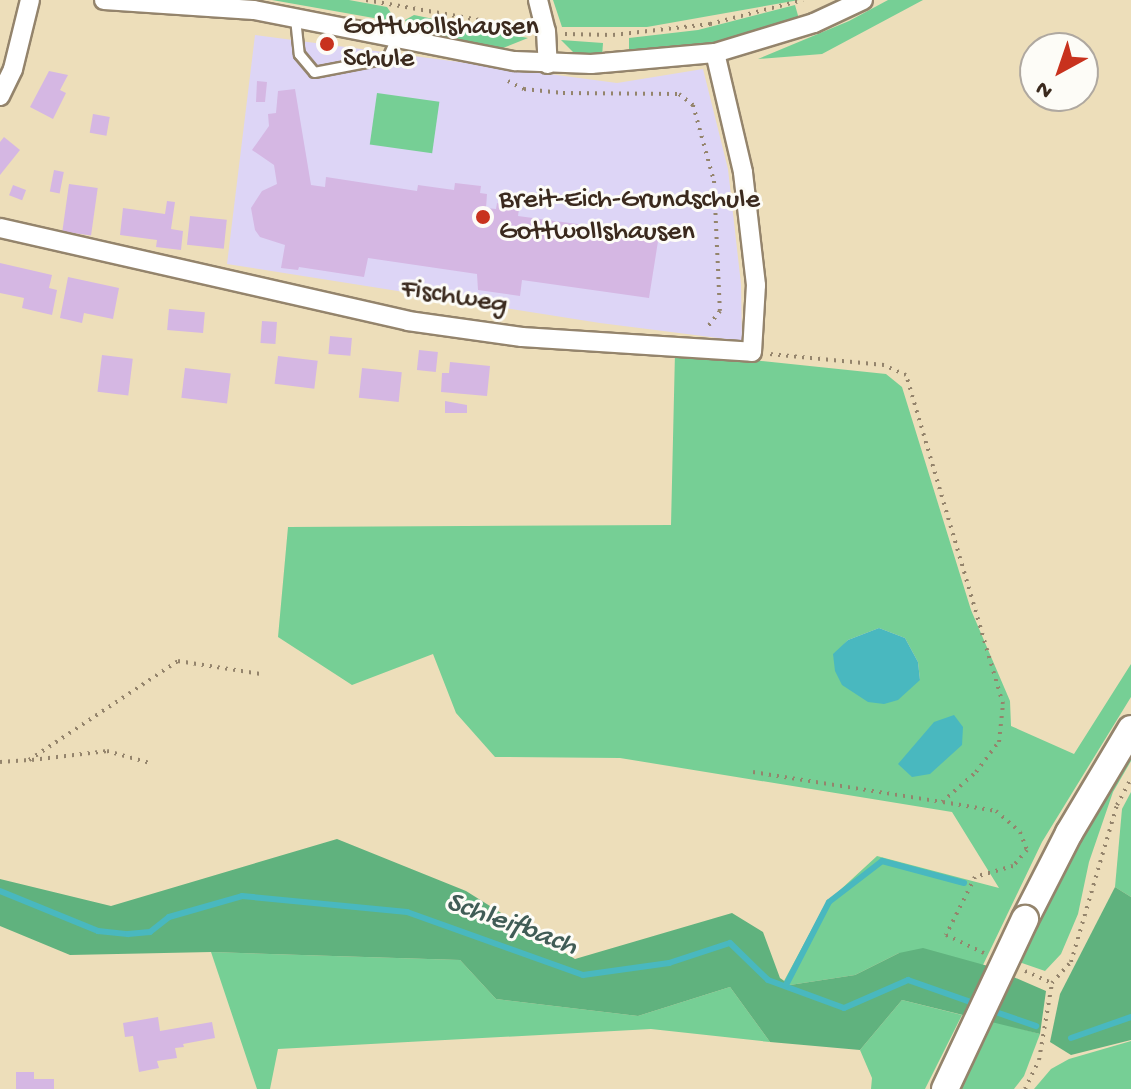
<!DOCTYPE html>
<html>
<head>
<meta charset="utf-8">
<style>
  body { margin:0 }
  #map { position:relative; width:1131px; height:1089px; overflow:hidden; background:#eddeba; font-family:"Gochi Hand",sans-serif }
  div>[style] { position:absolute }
  .built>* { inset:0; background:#ddd5f6 }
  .green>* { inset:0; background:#76cf95; transform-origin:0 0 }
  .forest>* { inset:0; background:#60b27e }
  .water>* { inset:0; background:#49b8bf }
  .stream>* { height:6px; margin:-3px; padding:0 3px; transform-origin:3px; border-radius:3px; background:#49b8bf }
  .building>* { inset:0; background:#d5b7e3; transform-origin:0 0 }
  .path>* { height:4px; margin-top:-2px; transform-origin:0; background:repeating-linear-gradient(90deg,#94846c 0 2px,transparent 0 8px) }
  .roads { filter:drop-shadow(2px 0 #94846c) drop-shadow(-2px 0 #94846c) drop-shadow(0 2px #94846c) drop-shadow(0 -2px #94846c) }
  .lane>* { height:9px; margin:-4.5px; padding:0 4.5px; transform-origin:4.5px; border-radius:4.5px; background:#fff }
  .street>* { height:18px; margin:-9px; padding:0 9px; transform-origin:9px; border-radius:9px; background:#fff }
  .secondary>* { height:26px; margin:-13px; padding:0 13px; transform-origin:13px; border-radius:13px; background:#fff }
  .bridges { filter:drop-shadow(2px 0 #94846c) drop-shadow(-2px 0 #94846c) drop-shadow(0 2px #94846c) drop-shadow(0 -2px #94846c) }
  .secondary-bridge>* { height:26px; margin:-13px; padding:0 13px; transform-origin:13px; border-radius:13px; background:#fff }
  .dots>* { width:22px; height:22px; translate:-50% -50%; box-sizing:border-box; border:4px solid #fdfcf7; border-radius:50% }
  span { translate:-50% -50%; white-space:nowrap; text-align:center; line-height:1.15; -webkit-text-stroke:6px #fdfcf7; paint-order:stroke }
  .poi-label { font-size:28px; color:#3b2a1e }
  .left { translate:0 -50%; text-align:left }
  .street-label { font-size:28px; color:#3b2a1e }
  .water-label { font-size:30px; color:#405c56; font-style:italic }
  .north { position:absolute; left:1019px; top:32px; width:80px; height:80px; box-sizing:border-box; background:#fdfcf7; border:2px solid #afa8a0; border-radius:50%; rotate:220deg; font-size:22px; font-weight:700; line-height:32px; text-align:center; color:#3b2a1e }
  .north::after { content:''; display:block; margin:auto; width:28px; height:36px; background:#c8321e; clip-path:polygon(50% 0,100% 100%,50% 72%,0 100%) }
</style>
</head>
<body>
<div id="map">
  <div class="built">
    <i style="clip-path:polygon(255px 35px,617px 83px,703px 69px,728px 169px,741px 284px,742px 341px,600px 323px,227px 264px)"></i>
  </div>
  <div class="green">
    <i style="clip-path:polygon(272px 0,349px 0,387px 7px,391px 13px,385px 20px)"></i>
    <i style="clip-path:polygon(553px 0,799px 0,647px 27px,562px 27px)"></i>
    <i style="clip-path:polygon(888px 0,923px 0,822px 54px,758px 59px,849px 21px)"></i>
    <i style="clip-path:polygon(795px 5px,799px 19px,774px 28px,709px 44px,629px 53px,629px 38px,698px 30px)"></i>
    <i style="clip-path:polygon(414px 15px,488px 30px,528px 38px,503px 48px,475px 44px,410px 30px,405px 20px)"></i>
    <i style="clip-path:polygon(561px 40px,603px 43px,602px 57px,573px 52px)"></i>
    <i style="left:377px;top:93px;width:63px;height:52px;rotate:8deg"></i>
    <i style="clip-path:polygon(evenodd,675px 352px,886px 374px,902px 387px,971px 610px,1010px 701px,1011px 726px,1074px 754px,1131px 664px,1131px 697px,1042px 842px,983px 965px,899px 953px,855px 975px,790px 985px,784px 981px,826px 903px,877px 856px,999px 888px,952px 812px,620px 758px,495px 757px,456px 713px,433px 654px,352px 685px,278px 637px,288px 527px,671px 525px,675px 352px,879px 628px,905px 638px,918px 662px,920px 680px,840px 649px,848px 640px,879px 628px)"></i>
    <i style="clip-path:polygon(1131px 749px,1131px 761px,1113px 792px,1089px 862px,1078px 914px,1061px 954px,1045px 971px,1019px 962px,1100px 795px)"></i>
    <i style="clip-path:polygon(1131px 792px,1131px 897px,1115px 887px,1122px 809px)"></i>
    <i style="clip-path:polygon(211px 952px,460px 960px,496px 999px,638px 1016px,730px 987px,770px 1042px,651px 1029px,278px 1049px,270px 1089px,257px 1089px)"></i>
    <i style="clip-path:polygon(902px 1000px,962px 1015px,925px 1089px,871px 1089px,872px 1078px,860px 1050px)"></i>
    <i style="clip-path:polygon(991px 1020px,1040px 1034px,1024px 1076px,1014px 1089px,956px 1089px)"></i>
    <i style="clip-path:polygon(1131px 1041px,1131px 1089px,1034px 1089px,1051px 1069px,1069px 1059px)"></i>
  </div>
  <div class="forest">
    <i style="clip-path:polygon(337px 839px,466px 891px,575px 959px,732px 913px,763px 932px,780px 978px,790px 985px,855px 975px,899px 953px,923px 948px,988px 966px,1046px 991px,1040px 1034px,902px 1000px,860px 1050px,770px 1042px,730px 987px,638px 1016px,496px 999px,460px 960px,211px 952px,70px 955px,0 926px,0 879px,111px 906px)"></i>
    <i style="clip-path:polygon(1115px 887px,1131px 897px,1131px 1040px,1071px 1055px,1050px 1042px,1060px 994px)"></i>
  </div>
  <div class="water">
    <i style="clip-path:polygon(879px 628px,905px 638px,918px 662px,920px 680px,898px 700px,884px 704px,868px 702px,842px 685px,835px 671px,833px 654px,848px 640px)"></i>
    <i style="clip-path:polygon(954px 715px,963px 727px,962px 745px,930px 774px,912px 777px,898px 764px,934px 722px)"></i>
  </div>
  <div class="stream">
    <i style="left:0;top:891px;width:106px;rotate:22.2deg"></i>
    <i style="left:98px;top:931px;width:30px;rotate:6deg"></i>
    <i style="left:128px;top:934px;width:22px;rotate:-5deg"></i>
    <i style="left:150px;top:932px;width:24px;rotate:-38deg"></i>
    <i style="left:169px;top:917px;width:76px;rotate:-16deg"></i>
    <i style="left:242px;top:896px;width:166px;rotate:5.5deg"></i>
    <i style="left:407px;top:912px;width:187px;rotate:19.7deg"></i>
    <i style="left:583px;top:975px;width:87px;rotate:-7.9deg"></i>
    <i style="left:669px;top:963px;width:64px;rotate:-18.2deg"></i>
    <i style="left:730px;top:943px;width:53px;rotate:44.2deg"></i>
    <i style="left:768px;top:980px;width:81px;rotate:20.2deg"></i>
    <i style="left:844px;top:1008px;width:70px;rotate:-23.6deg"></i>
    <i style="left:908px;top:980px;width:72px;rotate:19.4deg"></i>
    <i style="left:786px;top:985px;width:93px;rotate:-62.6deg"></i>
    <i style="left:829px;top:902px;width:67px;rotate:-37.7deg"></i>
    <i style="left:882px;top:861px;width:85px;rotate:15deg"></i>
    <i style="left:990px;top:1010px;width:49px;rotate:19.2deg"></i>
    <i style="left:1071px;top:1038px;width:64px;rotate:-19.3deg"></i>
  </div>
  <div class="building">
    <i style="clip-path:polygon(49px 71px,68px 75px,60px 90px,66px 93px,53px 119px,30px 107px)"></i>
    <i style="clip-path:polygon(257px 81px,267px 82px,265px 102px,256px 102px)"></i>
    <i style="clip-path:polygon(295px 89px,311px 185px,325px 187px,326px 177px,417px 191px,418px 185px,454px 190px,455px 183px,481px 186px,480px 193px,487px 194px,486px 208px,496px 209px,497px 203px,519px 209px,518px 216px,659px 235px,649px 298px,522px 280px,520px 296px,478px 290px,477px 274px,368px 258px,364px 277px,299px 267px,298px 270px,281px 268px,285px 245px,260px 237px,255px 230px,251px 208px,262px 191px,277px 184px,274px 165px,252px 150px,269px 126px,268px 114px,276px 113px,278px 91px)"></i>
    <i style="left:93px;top:114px;width:17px;height:19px;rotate:10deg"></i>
    <i style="clip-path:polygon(4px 137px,20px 150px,0 175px,0 142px)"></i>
    <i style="left:54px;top:170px;width:10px;height:22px;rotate:11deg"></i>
    <i style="left:69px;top:184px;width:29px;height:48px;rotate:8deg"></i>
    <i style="left:13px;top:185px;width:14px;height:11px;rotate:21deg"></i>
    <i style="clip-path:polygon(167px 201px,175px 202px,171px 229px,183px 231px,181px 250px,156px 247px,157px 240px,120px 235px,123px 208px,165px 214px)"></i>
    <i style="left:190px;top:216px;width:37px;height:29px;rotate:6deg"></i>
    <i style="clip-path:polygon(0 263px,52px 275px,49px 288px,57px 290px,52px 315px,22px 308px,24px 298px,0 293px)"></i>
    <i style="clip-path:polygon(68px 277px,119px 288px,113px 319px,84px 313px,82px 323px,60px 318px)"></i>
    <i style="left:169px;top:309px;width:36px;height:21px;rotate:5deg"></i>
    <i style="left:262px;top:321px;width:15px;height:22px;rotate:4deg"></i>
    <i style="left:330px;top:336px;width:22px;height:18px;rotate:5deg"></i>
    <i style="left:419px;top:350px;width:19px;height:20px;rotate:6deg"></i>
    <i style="left:102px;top:355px;width:31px;height:37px;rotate:7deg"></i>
    <i style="left:278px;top:356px;width:40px;height:28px;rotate:7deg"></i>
    <i style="clip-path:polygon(450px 362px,490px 366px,487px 396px,441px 392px,442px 373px,449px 373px)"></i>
    <i style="left:185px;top:368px;width:46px;height:30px;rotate:7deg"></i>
    <i style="left:362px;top:368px;width:40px;height:30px;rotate:6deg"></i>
    <i style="clip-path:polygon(445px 401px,467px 405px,467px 413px,445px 413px)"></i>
    <i style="clip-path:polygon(158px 1017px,160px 1031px,212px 1022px,215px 1038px,183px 1044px,184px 1047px,175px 1048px,177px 1058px,157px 1061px,159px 1068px,139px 1072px,133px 1036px,125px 1037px,123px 1023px)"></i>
    <i style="clip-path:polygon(16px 1072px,34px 1072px,34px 1079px,54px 1079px,54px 1089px,16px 1089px)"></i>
  </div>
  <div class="path">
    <i style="left:366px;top:0;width:160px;rotate:10deg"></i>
    <i style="left:565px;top:34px;width:48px;rotate:1.2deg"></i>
    <i style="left:613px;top:35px;width:98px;rotate:-6.5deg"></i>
    <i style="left:710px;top:24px;width:96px;rotate:-14.5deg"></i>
    <i style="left:508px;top:81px;width:18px;rotate:27deg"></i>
    <i style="left:524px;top:89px;width:39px;rotate:6deg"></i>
    <i style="left:563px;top:93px;width:116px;rotate:0.5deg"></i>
    <i style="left:679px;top:94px;width:18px;rotate:38deg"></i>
    <i style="left:693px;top:105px;width:79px;rotate:74.6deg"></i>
    <i style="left:714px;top:181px;width:130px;rotate:87.4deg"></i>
    <i style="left:720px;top:311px;width:23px;rotate:128deg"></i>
    <i style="left:32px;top:760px;width:76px;rotate:-6.8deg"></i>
    <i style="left:107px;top:751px;width:45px;rotate:15.6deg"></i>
    <i style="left:0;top:762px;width:29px;rotate:-4deg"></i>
    <i style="left:29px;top:760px;width:179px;rotate:-33.6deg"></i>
    <i style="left:178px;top:661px;width:84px;rotate:8.9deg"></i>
    <i style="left:753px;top:772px;width:191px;rotate:9deg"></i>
    <i style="left:942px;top:802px;width:45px;rotate:-41.4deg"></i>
    <i style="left:976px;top:772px;width:38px;rotate:-53deg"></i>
    <i style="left:999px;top:742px;width:38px;rotate:-84deg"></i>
    <i style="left:1003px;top:704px;width:343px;rotate:-106.4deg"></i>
    <i style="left:906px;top:375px;width:24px;rotate:-156deg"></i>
    <i style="left:884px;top:365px;width:115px;rotate:-174.5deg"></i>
    <i style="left:943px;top:802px;width:54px;rotate:9.6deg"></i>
    <i style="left:996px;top:811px;width:32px;rotate:41deg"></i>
    <i style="left:1020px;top:832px;width:19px;rotate:69deg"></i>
    <i style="left:1027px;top:850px;width:21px;rotate:131deg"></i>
    <i style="left:1013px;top:866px;width:40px;rotate:164deg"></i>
    <i style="left:975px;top:877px;width:65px;rotate:116.6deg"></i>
    <i style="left:946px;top:935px;width:42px;rotate:25.3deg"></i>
    <i style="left:1025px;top:971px;width:30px;rotate:24deg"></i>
    <i style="left:1025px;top:1089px;width:32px;rotate:-64deg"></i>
    <i style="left:1039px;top:1060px;width:78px;rotate:-80.4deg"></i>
    <i style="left:1052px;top:983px;width:28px;rotate:-48deg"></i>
    <i style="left:1071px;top:962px;width:164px;rotate:-73.7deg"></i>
    <i style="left:1117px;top:805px;width:27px;rotate:-62deg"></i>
  </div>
  <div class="roads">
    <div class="lane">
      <i style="left:295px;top:18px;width:36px;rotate:84deg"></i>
      <i style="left:299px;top:54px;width:23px;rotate:50deg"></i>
      <i style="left:314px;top:72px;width:74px;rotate:-10.9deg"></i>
      <i style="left:387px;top:58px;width:22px;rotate:-66deg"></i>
    </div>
    <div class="street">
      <i style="left:104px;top:0;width:150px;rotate:3.8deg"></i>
      <i style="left:254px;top:10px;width:266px;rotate:11.1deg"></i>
      <i style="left:515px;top:61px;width:76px;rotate:2.3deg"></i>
      <i style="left:591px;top:64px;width:124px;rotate:-5.1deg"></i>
      <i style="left:715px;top:53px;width:103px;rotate:-16.9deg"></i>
      <i style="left:814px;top:23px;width:54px;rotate:-25.1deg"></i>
      <i style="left:538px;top:0;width:32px;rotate:76deg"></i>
      <i style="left:546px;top:31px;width:33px;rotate:87deg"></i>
      <i style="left:0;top:96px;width:30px;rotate:-64deg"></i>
      <i style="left:13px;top:69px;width:71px;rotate:-76.2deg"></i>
      <i style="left:0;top:228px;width:418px;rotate:12.8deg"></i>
      <i style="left:408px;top:321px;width:115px;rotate:8deg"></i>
      <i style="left:522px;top:337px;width:230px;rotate:3.7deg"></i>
      <i style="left:752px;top:352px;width:67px;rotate:-86.6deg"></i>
      <i style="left:756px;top:285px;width:114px;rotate:-96.6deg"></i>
      <i style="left:743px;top:172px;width:122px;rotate:-103.2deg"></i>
    </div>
    <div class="secondary">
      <i style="left:1025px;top:919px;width:97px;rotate:-62.9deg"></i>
      <i style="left:1069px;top:833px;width:121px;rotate:-59.2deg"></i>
    </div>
  </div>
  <div class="bridges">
    <div class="secondary-bridge">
      <i style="left:945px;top:1089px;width:188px;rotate:-64.8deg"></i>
    </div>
  </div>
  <div class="dots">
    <i style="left:327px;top:44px;background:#c8321e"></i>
    <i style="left:483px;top:217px;background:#c8321e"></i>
  </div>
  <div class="poi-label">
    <span class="left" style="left:343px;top:44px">Gottwollshausen<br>Schule</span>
    <span class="left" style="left:499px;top:217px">Breit-Eich-Grundschule<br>Gottwollshausen</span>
  </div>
  <div class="street-label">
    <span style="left:454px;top:298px;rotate:9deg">Fischweg</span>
  </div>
  <div class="water-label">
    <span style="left:511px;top:926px;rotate:20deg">Schleifbach</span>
  </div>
  <div class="north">N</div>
</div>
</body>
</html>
